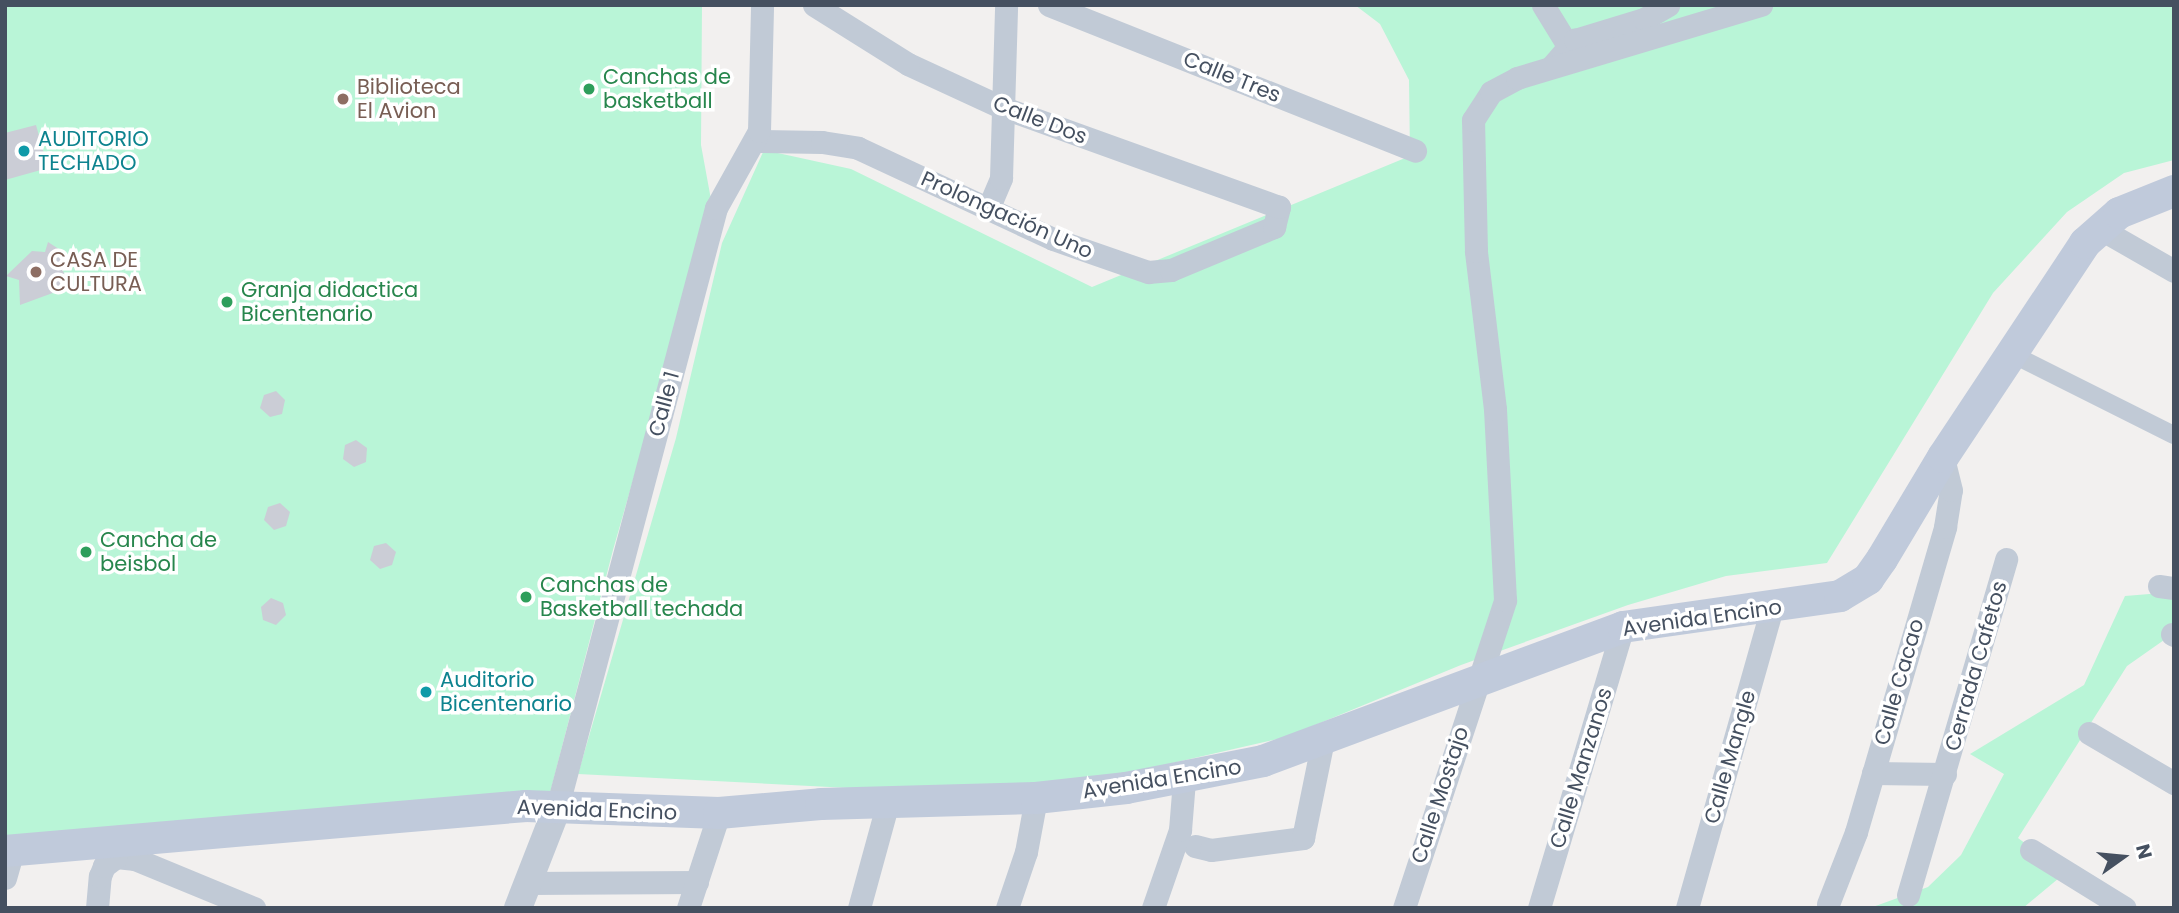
<!DOCTYPE html>
<html>
<head>
<meta charset="utf-8">
<style>
  body { margin:0 }
  #map { position:relative; width:2179px; height:913px; overflow:hidden; background:#f2f0ef; font-family:Poppins,sans-serif }
  div>[style] { position:absolute }
  .green>* { inset:0; background:#b9f5d7 }
  .building>* { inset:0; background:#cbcdd6 }
  .pedestrian>* { height:18px; margin:-9px; padding:0 9px; transform-origin:9px; border-radius:9px; background:#c1cad6 }
  .minor>* { height:23px; margin:-11.5px; padding:0 11.5px; transform-origin:11.5px; border-radius:11.5px; background:#c1cad6 }
  .tertiary>* { height:28px; margin:-14px; padding:0 14px; transform-origin:14px; border-radius:14px; background:#c1cad6 }
  .secondary>* { height:32px; margin:-16px; padding:0 16px; transform-origin:16px; border-radius:16px; background:#c0cadb }
  .dots>* { width:19px; height:19px; translate:-50% -50%; box-sizing:border-box; border:4px solid #fff; border-radius:50% }
  span { translate:-50% -50%; white-space:nowrap; text-align:center; line-height:1.15; -webkit-text-stroke:7px #fff; paint-order:stroke }
  .leisure-label { font-size:21px; color:#27864d }
  .left { translate:0 -50%; text-align:left }
  .street-label { font-size:21px; color:#455060 }
  .education-label { font-size:21px; color:#785e54 }
  .culture-label { font-size:21px; color:#0d838f }
  .frame { position:absolute; inset:0; border:7px solid #455060; pointer-events:none }
  .north { position:absolute; left:2088px; top:822px; width:70px; height:70px; -webkit-text-stroke:5px #fff; paint-order:stroke; rotate:75deg; font-size:19px; font-weight:700; line-height:28px; text-align:center; color:#455060 }
  .north::after { content:''; display:block; margin:auto; width:24px; height:32px; background:#455060; clip-path:polygon(50% 0,100% 100%,50% 72%,0 100%) }
</style>
</head>
<body>
<div id="map">
  <div class="green">
    <i style="clip-path:polygon(5px 5px,702px 5px,701px 145px,712px 205px,613px 550px,550px 793px,5px 838px)"></i>
    <i style="clip-path:polygon(1355px 5px,2174px 5px,2174px 160px,2124px 173px,2067px 212px,1993px 293px,1827px 563px,1726px 576px,1628px 605px,1461px 665px,1286px 737px,1024px 797px,578px 774px,676px 438px,722px 243px,764px 150px,851px 169px,1092px 287px,1410px 156px,1409px 80px,1380px 24px)"></i>
    <i style="clip-path:polygon(2174px 592px,2174px 633px,2127px 666px,2018px 838px,2065px 873px,2023px 908px,1870px 908px,1928px 887px,1961px 855px,2004px 774px,1970px 754px,2084px 685px,2125px 596px)"></i>
  </div>
  <div class="building">
    <i style="clip-path:polygon(36px 125px,48px 168px,5px 180px,5px 133px)"></i>
    <i style="clip-path:polygon(48px 242px,68px 255px,62px 268px,69px 287px,20px 305px,19px 280px,6px 276px,32px 251px,45px 252px)"></i>
    <i style="clip-path:polygon(276px 391px,285px 400px,282px 414px,270px 417px,260px 408px,264px 395px)"></i>
    <i style="clip-path:polygon(356px 440px,367px 448px,366px 462px,354px 467px,343px 459px,345px 445px)"></i>
    <i style="clip-path:polygon(280px 503px,290px 512px,286px 526px,274px 530px,264px 520px,268px 507px)"></i>
    <i style="clip-path:polygon(386px 543px,396px 552px,392px 565px,380px 569px,370px 560px,374px 546px)"></i>
    <i style="clip-path:polygon(271px 598px,283px 603px,286px 615px,276px 625px,263px 620px,261px 607px)"></i>
  </div>
  <div class="pedestrian">
    <i style="left:2010px;top:353px;width:183px;rotate:26.6deg"></i>
  </div>
  <div class="minor">
    <i style="left:1049px;top:5px;width:394px;rotate:21.7deg"></i>
    <i style="left:1543px;top:5px;width:46px;rotate:58.4deg"></i>
    <i style="left:1552px;top:66px;width:35px;rotate:-49deg"></i>
    <i style="left:1575px;top:40px;width:72px;rotate:-16.9deg"></i>
    <i style="left:1644px;top:19px;width:28px;rotate:-30deg"></i>
    <i style="left:756px;top:141px;width:66px;rotate:0.9deg"></i>
    <i style="left:822px;top:142px;width:36px;rotate:9deg"></i>
    <i style="left:858px;top:148px;width:215px;rotate:25deg"></i>
    <i style="left:1053px;top:239px;width:101px;rotate:19.2deg"></i>
    <i style="left:1148px;top:272px;width:23px;rotate:-5deg"></i>
    <i style="left:1171px;top:270px;width:112px;rotate:-22.7deg"></i>
    <i style="left:1274px;top:227px;width:21px;rotate:-76deg"></i>
    <i style="left:1279px;top:207px;width:295px;rotate:-160.2deg"></i>
    <i style="left:1001px;top:107px;width:102px;rotate:-155.2deg"></i>
    <i style="left:908px;top:64px;width:111px;rotate:-147.9deg"></i>
    <i style="left:988px;top:209px;width:34px;rotate:-67deg"></i>
    <i style="left:1001px;top:178px;width:173px;rotate:-88.3deg"></i>
    <i style="left:2099px;top:228px;width:86px;rotate:29.8deg"></i>
    <i style="left:2159px;top:586px;width:15px;rotate:8deg"></i>
    <i style="left:2172px;top:634px;width:2px;rotate:27deg"></i>
    <i style="left:2089px;top:733px;width:99px;rotate:30.5deg"></i>
    <i style="left:1873px;top:773px;width:72px;rotate:0.8deg"></i>
    <i style="left:557px;top:808px;width:621px;rotate:-75.16deg"></i>
    <i style="left:716px;top:208px;width:88px;rotate:-60.8deg"></i>
    <i style="left:759px;top:131px;width:126px;rotate:-88.6deg"></i>
    <i style="left:121px;top:839px;width:19px;rotate:106deg"></i>
    <i style="left:116px;top:857px;width:19px;rotate:6deg"></i>
    <i style="left:135px;top:859px;width:129px;rotate:22.4deg"></i>
    <i style="left:1195px;top:846px;width:16px;rotate:14deg"></i>
    <i style="left:1211px;top:850px;width:93px;rotate:-7.4deg"></i>
    <i style="left:1303px;top:838px;width:100px;rotate:-78.5deg"></i>
    <i style="left:2031px;top:850px;width:110px;rotate:31.7deg"></i>
    <i style="left:5px;top:878px;width:29px;rotate:-74deg"></i>
    <i style="left:528px;top:883px;width:169px;rotate:-0.3deg"></i>
    <i style="left:1908px;top:895px;width:350px;rotate:-73.7deg"></i>
    <i style="left:1828px;top:904px;width:77px;rotate:-68.7deg"></i>
    <i style="left:1856px;top:832px;width:318px;rotate:-73.7deg"></i>
    <i style="left:1945px;top:527px;width:37px;rotate:-81deg"></i>
    <i style="left:1951px;top:490px;width:34px;rotate:-104deg"></i>
    <i style="left:97px;top:908px;width:32px;rotate:-85deg"></i>
    <i style="left:100px;top:876px;width:11px;rotate:-68deg"></i>
    <i style="left:104px;top:866px;width:15px;rotate:-37deg"></i>
    <i style="left:688px;top:908px;width:100px;rotate:-71.9deg"></i>
    <i style="left:859px;top:908px;width:110px;rotate:-74.7deg"></i>
    <i style="left:1007px;top:908px;width:59px;rotate:-71.3deg"></i>
    <i style="left:1026px;top:852px;width:55px;rotate:-79.5deg"></i>
    <i style="left:1153px;top:908px;width:83px;rotate:-70.9deg"></i>
    <i style="left:1180px;top:830px;width:50px;rotate:-85.4deg"></i>
    <i style="left:1404px;top:908px;width:324px;rotate:-71.8deg"></i>
    <i style="left:1505px;top:600px;width:191px;rotate:-93deg"></i>
    <i style="left:1495px;top:409px;width:159px;rotate:-96.9deg"></i>
    <i style="left:1476px;top:251px;width:131px;rotate:-91.3deg"></i>
    <i style="left:1473px;top:120px;width:33px;rotate:-57deg"></i>
    <i style="left:1491px;top:92px;width:30px;rotate:-28deg"></i>
    <i style="left:1517px;top:78px;width:255px;rotate:-16.7deg"></i>
    <i style="left:1539px;top:908px;width:293px;rotate:-73.4deg"></i>
    <i style="left:1687px;top:908px;width:313px;rotate:-74.2deg"></i>
  </div>
  <div class="tertiary">
    <i style="left:518px;top:908px;width:107px;rotate:-68.7deg"></i>
  </div>
  <div class="secondary">
    <i style="left:5px;top:851px;width:523px;rotate:-4.94deg"></i>
    <i style="left:526px;top:806px;width:193px;rotate:2.1deg"></i>
    <i style="left:719px;top:813px;width:102px;rotate:-5deg"></i>
    <i style="left:821px;top:804px;width:215px;rotate:-1.6deg"></i>
    <i style="left:1036px;top:798px;width:91px;rotate:-6.3deg"></i>
    <i style="left:1126px;top:788px;width:140px;rotate:-11.1deg"></i>
    <i style="left:1263px;top:761px;width:384px;rotate:-20.4deg"></i>
    <i style="left:1623px;top:627px;width:219px;rotate:-8.1deg"></i>
    <i style="left:1840px;top:596px;width:33px;rotate:-31deg"></i>
    <i style="left:1868px;top:579px;width:24px;rotate:-55deg"></i>
    <i style="left:1882px;top:559px;width:119px;rotate:-59.1deg"></i>
    <i style="left:1943px;top:457px;width:257px;rotate:-56.4deg"></i>
    <i style="left:2085px;top:243px;width:45px;rotate:-41.4deg"></i>
    <i style="left:2119px;top:213px;width:59px;rotate:-21.8deg"></i>
  </div>
  <div class="dots">
    <i style="left:589px;top:89px;background:#2e9e5b"></i>
    <i style="left:343px;top:99px;background:#8d6e63"></i>
    <i style="left:24px;top:151px;background:#0f9aa8"></i>
    <i style="left:36px;top:272px;background:#8d6e63"></i>
    <i style="left:227px;top:302px;background:#2e9e5b"></i>
    <i style="left:86px;top:552px;background:#2e9e5b"></i>
    <i style="left:526px;top:597px;background:#2e9e5b"></i>
    <i style="left:426px;top:692px;background:#0f9aa8"></i>
  </div>
  <div class="leisure-label">
    <span class="left" style="left:603px;top:89px">Canchas de<br>basketball</span>
    <span class="left" style="left:241px;top:302px">Granja didactica<br>Bicentenario</span>
    <span class="left" style="left:100px;top:552px">Cancha de<br>beisbol</span>
    <span class="left" style="left:540px;top:597px">Canchas de<br>Basketball techada</span>
  </div>
  <div class="street-label">
    <span style="left:1232px;top:77px;rotate:22deg">Calle Tres</span>
    <span style="left:1040px;top:120px;rotate:21deg">Calle Dos</span>
    <span style="left:1007px;top:215px;rotate:24deg">Prolongación Uno</span>
    <span style="left:664px;top:404px;rotate:-75deg">Calle 1</span>
    <span style="left:1702px;top:618px;rotate:-8deg">Avenida Encino</span>
    <span style="left:1976px;top:666px;rotate:-74deg">Cerrada Cafetos</span>
    <span style="left:1899px;top:682px;rotate:-74deg">Calle Cacao</span>
    <span style="left:1730px;top:757px;rotate:-74deg">Calle Mangle</span>
    <span style="left:1581px;top:768px;rotate:-73deg">Calle Manzanos</span>
    <span style="left:1162px;top:779px;rotate:-9deg">Avenida Encino</span>
    <span style="left:1440px;top:795px;rotate:-72deg">Calle Mostajo</span>
    <span style="left:597px;top:810px;rotate:2deg">Avenida Encino</span>
  </div>
  <div class="education-label">
    <span class="left" style="left:357px;top:99px">Biblioteca<br>El Avion</span>
    <span class="left" style="left:50px;top:272px">CASA DE<br>CULTURA</span>
  </div>
  <div class="culture-label">
    <span class="left" style="left:38px;top:151px">AUDITORIO<br>TECHADO</span>
    <span class="left" style="left:440px;top:692px">Auditorio<br>Bicentenario</span>
  </div>
  <div class="frame"></div>
  <div class="north">N</div>
</div>
</body>
</html>
